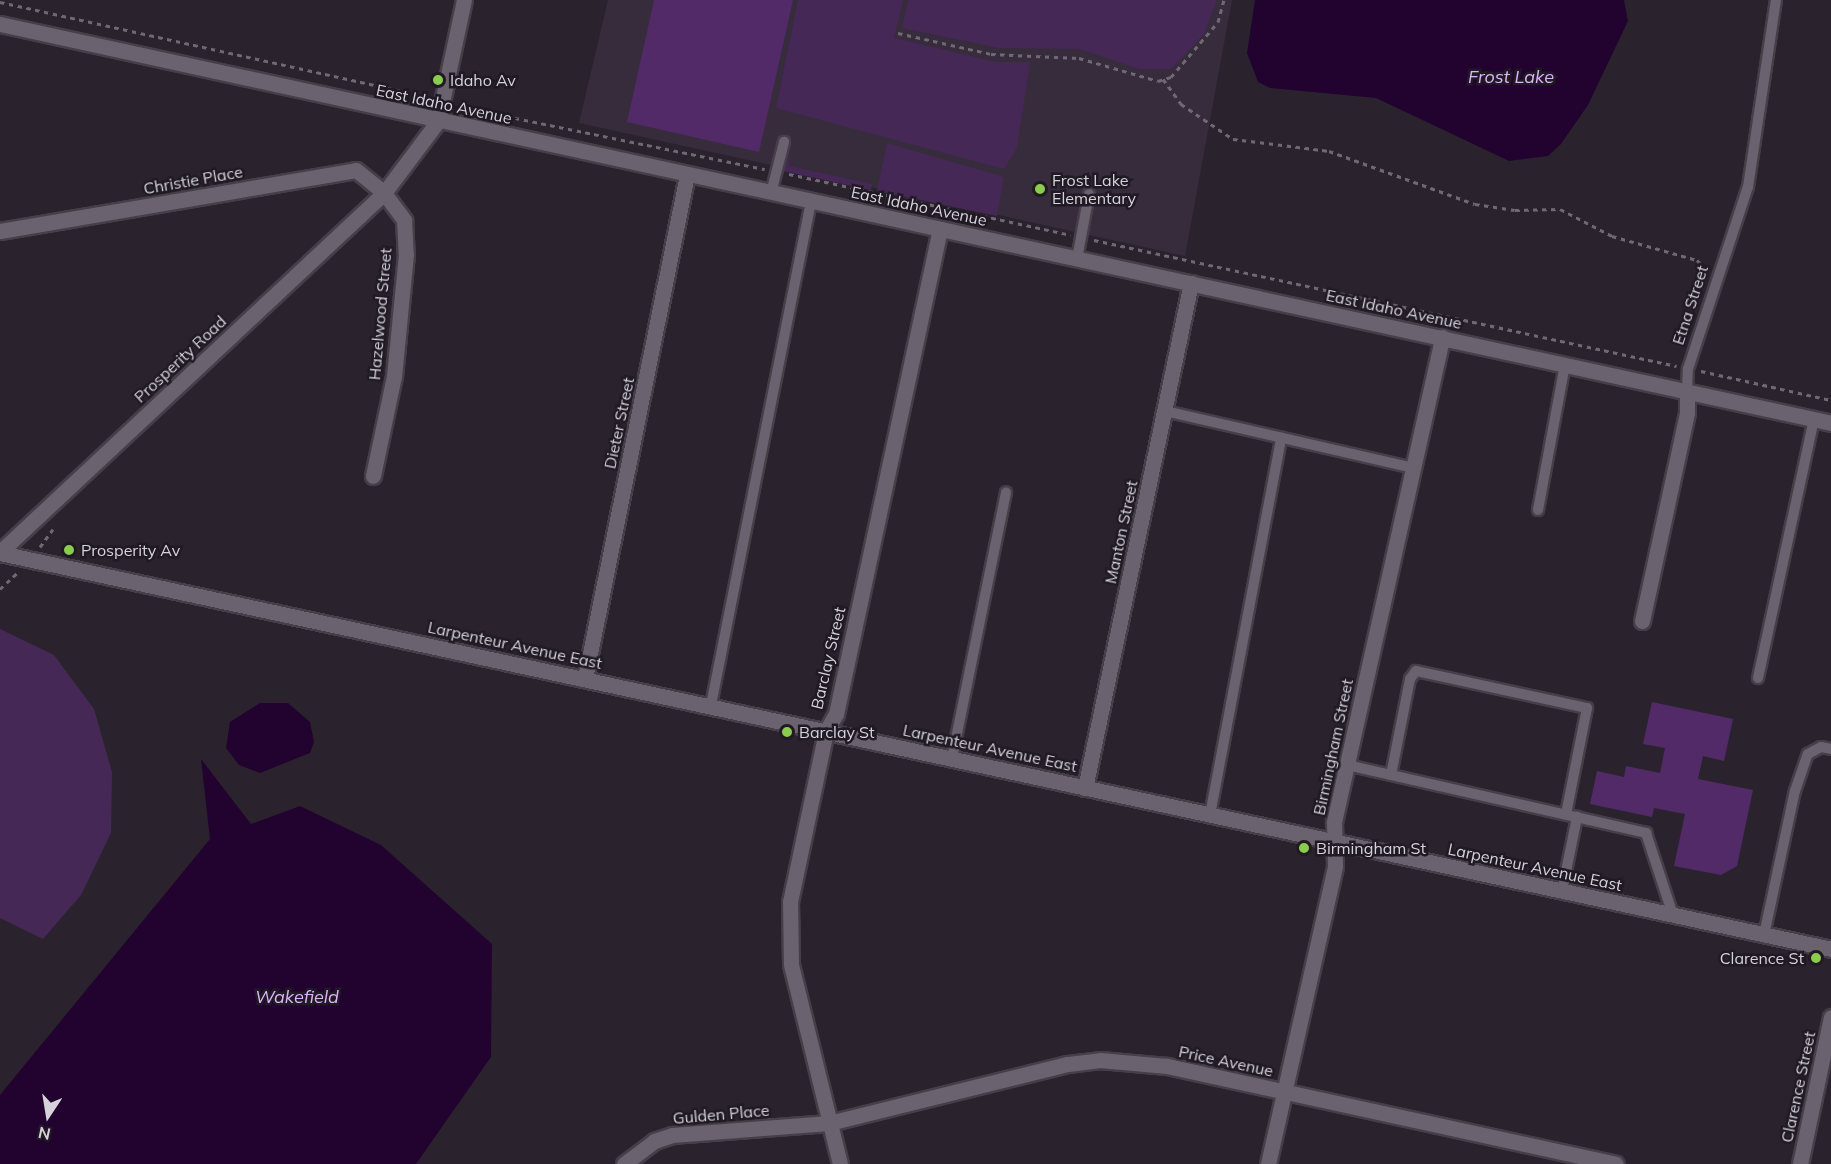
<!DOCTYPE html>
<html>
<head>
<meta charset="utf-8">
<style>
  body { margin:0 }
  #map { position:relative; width:1831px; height:1164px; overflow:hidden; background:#2a232e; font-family:Mulish,sans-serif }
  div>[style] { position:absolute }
  .built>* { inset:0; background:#362c3c }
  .green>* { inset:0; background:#452856 }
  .water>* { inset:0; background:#220330 }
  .building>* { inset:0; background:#522a67 }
  .path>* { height:3px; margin-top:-1.5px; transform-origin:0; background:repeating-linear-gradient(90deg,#706973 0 4.5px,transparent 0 9px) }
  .roads { filter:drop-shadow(2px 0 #463f49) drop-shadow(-2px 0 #463f49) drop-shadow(0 2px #463f49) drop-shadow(0 -2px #463f49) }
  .service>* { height:10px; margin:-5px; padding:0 5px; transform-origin:5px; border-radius:5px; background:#6a626f }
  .minor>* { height:15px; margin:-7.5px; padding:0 7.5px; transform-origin:7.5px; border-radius:7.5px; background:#6a626f }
  .tertiary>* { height:15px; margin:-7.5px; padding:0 7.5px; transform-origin:7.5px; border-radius:7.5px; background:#6a626f }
  .dots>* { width:16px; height:16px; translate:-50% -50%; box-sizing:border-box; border:3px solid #201a25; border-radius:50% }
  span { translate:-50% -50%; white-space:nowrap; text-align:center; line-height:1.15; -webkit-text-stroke:5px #201a25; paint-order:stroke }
  .poi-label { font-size:16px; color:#d7d2da }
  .left { translate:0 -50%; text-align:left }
  .right { translate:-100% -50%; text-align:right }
  .street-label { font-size:16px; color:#d7d2da }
  .water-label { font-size:18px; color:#dfb2fb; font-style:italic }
  .north { position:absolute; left:18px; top:1086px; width:60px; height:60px; -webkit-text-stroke:4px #201a25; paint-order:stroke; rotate:192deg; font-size:16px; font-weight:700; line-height:24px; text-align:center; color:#d7d2da }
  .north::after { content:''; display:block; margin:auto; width:21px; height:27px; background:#d7d2da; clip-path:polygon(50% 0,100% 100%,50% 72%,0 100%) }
</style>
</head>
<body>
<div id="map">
  <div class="built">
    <i style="clip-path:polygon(608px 0,1232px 0,1185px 256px,579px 123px)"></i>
  </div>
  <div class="green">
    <i style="clip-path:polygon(798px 0,903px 0,894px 38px,996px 62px,1030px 62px,1017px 148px,1004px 169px,776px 108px)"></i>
    <i style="clip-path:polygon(908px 0,1217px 0,1204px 34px,1171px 69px,1139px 69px,1080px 49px,999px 48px,902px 28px)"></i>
    <i style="clip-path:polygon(887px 143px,1004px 177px,997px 216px,877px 191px)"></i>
    <i style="clip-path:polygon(791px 153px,789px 166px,872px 184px,871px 190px,783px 171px)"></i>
    <i style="clip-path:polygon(0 629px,54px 655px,94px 709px,112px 772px,111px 833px,81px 895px,43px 939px,0 918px)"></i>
  </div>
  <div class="water">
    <i style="clip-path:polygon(1255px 0,1624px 0,1628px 21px,1588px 105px,1561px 144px,1548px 156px,1509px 161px,1376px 98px,1270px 88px,1258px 82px,1247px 53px)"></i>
    <i style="clip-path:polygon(260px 703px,288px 703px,310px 722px,314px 742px,310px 753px,260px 773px,239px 765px,226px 748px,230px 722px)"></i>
    <i style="clip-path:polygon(201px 759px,251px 824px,300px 806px,381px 845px,492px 944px,491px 1057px,416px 1164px,0 1164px,0 1095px,210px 839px)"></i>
  </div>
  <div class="building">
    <i style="clip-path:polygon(654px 0,793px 0,759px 152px,627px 122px)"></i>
    <i style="clip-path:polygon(1652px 702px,1733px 719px,1724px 761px,1703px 756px,1698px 779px,1753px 790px,1737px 866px,1721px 875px,1674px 866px,1685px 814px,1654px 808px,1652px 817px,1590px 804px,1597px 771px,1624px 777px,1626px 766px,1660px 773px,1665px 748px,1643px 744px)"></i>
  </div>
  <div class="path">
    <i style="left:0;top:2px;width:433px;rotate:12.5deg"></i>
    <i style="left:898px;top:33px;width:95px;rotate:12.7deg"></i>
    <i style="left:991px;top:54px;width:88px;rotate:2.6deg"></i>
    <i style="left:1079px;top:58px;width:82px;rotate:16.2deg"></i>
    <i style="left:1158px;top:81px;width:14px;rotate:-17deg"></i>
    <i style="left:1171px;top:77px;width:72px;rotate:-49.5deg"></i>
    <i style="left:1218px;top:22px;width:23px;rotate:-75deg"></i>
    <i style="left:1163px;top:79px;width:31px;rotate:54deg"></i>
    <i style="left:1181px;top:104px;width:63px;rotate:33.9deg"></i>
    <i style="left:1233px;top:139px;width:97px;rotate:7.1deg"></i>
    <i style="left:1329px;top:151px;width:155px;rotate:20deg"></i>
    <i style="left:1475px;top:204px;width:40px;rotate:8.5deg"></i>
    <i style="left:1515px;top:210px;width:45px;rotate:-1.3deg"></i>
    <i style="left:1560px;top:209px;width:59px;rotate:27.4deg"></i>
    <i style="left:1612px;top:236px;width:88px;rotate:15.8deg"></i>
    <i style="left:1697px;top:260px;width:13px;rotate:45deg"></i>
    <i style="left:462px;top:107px;width:309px;rotate:11.6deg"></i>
    <i style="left:789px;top:174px;width:288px;rotate:12.2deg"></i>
    <i style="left:1094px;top:240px;width:596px;rotate:12.2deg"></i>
    <i style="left:1701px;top:371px;width:133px;rotate:12.6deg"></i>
    <i style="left:40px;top:547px;width:22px;rotate:-54deg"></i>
    <i style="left:0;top:589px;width:25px;rotate:-43deg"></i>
  </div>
  <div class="roads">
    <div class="service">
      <i style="left:771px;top:193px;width:53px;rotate:-75.7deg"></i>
      <i style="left:1077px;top:259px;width:66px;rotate:-79.5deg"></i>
      <i style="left:1687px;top:392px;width:23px;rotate:-88deg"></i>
      <i style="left:1688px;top:369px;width:192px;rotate:-71.8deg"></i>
      <i style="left:1748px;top:187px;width:189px;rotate:-81.5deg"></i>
      <i style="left:1165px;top:411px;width:254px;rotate:12.9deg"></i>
      <i style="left:1538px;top:510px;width:148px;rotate:-79.5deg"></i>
      <i style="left:1758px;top:678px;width:265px;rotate:-77.8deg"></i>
      <i style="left:711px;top:705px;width:513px;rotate:-78.76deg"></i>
      <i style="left:952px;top:758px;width:271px;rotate:-78.5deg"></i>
      <i style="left:1347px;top:765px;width:307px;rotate:12.8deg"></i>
      <i style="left:1646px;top:833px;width:86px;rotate:71.8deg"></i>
      <i style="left:1391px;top:775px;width:98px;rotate:-78.8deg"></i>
      <i style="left:1410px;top:679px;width:10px;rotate:-53deg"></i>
      <i style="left:1416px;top:671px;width:175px;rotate:12.2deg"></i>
      <i style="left:1587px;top:708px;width:108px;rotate:101.2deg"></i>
      <i style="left:1210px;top:815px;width:384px;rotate:-79.3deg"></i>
      <i style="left:1562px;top:891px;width:76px;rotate:-78.5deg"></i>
      <i style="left:1764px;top:935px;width:147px;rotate:-77.9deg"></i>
      <i style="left:1795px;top:791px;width:39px;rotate:-71deg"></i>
      <i style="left:1808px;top:754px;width:15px;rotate:-28deg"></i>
      <i style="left:1821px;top:747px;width:10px;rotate:11deg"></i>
    </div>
    <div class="minor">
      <i style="left:0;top:24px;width:1874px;rotate:12.29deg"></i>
      <i style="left:0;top:231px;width:361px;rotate:-9.7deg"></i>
      <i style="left:356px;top:170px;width:36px;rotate:39deg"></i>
      <i style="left:384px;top:193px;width:34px;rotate:53deg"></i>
      <i style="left:404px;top:220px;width:34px;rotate:87deg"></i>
      <i style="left:406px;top:254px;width:123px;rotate:95.6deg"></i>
      <i style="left:394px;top:376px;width:102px;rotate:101.9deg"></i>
      <i style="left:1642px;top:621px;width:213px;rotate:-77.8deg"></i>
      <i style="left:1687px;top:413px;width:21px;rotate:-90deg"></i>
      <i style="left:585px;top:678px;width:513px;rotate:-78.54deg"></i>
      <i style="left:1085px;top:788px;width:516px;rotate:-78.15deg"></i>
      <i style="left:624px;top:1164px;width:38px;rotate:-37deg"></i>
      <i style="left:654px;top:1141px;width:19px;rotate:-18deg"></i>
      <i style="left:672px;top:1135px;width:157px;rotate:-4.4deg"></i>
      <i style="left:829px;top:1123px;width:246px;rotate:-13.9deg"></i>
      <i style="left:1068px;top:1064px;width:32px;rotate:-7deg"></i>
      <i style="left:1100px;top:1060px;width:67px;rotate:5.1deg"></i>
      <i style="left:1167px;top:1066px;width:459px;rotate:12.3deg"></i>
      <i style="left:840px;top:1164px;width:206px;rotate:-103.8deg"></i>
      <i style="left:791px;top:964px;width:62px;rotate:-90.9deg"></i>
      <i style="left:790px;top:902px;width:175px;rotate:-78.1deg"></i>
      <i style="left:826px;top:731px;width:20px;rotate:-60deg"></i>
      <i style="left:836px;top:714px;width:496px;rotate:-77.9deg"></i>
      <i style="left:1268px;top:1164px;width:305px;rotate:-77.3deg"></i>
      <i style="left:1335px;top:866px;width:44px;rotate:-91.3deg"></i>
      <i style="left:1334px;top:822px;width:497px;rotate:-77.4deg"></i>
      <i style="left:1800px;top:1164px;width:150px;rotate:-78.1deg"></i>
    </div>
    <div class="tertiary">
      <i style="left:0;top:552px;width:526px;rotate:-43.07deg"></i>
      <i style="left:384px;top:193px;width:90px;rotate:-53.1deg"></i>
      <i style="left:438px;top:121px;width:124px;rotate:-77.9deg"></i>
      <i style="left:0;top:553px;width:1873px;rotate:12.2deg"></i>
    </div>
  </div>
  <div class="dots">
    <i style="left:438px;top:80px;background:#8ace47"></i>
    <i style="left:1040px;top:189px;background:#8ace47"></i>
    <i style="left:69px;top:550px;background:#8ace47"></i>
    <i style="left:787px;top:732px;background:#8ace47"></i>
    <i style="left:1304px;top:848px;background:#8ace47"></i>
    <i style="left:1816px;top:958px;background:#8ace47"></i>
  </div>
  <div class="poi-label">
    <span class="left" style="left:450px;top:80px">Idaho Av</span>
    <span class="left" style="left:1052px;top:189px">Frost Lake<br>Elementary</span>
    <span class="left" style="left:81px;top:550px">Prosperity Av</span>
    <span class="left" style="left:799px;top:732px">Barclay St</span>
    <span class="left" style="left:1316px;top:848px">Birmingham St</span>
    <span class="right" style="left:1804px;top:958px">Clarence St</span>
  </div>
  <div class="street-label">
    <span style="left:444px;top:104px;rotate:12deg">East Idaho Avenue</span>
    <span style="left:193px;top:180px;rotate:-10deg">Christie Place</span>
    <span style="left:919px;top:206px;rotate:12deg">East Idaho Avenue</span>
    <span style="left:1690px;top:305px;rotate:-72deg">Etna Street</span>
    <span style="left:1394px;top:309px;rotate:12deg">East Idaho Avenue</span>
    <span style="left:380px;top:314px;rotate:-85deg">Hazelwood Street</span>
    <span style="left:180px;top:359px;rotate:-43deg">Prosperity Road</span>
    <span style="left:619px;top:423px;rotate:-78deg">Dieter Street</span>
    <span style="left:1121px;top:532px;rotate:-78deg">Manton Street</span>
    <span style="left:515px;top:645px;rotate:12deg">Larpenteur Avenue East</span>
    <span style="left:828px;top:658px;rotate:-77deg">Barclay Street</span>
    <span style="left:1333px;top:747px;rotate:-78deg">Birmingham Street</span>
    <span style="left:990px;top:748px;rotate:12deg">Larpenteur Avenue East</span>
    <span style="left:1535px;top:867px;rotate:12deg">Larpenteur Avenue East</span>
    <span style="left:1226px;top:1061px;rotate:12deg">Price Avenue</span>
    <span style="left:1798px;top:1087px;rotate:-78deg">Clarence Street</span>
    <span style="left:721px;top:1114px;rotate:-5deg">Gulden Place</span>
  </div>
  <div class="water-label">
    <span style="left:1511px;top:77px">Frost Lake</span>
    <span style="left:297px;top:997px">Wakefield</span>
  </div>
  <div class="north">N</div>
</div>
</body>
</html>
